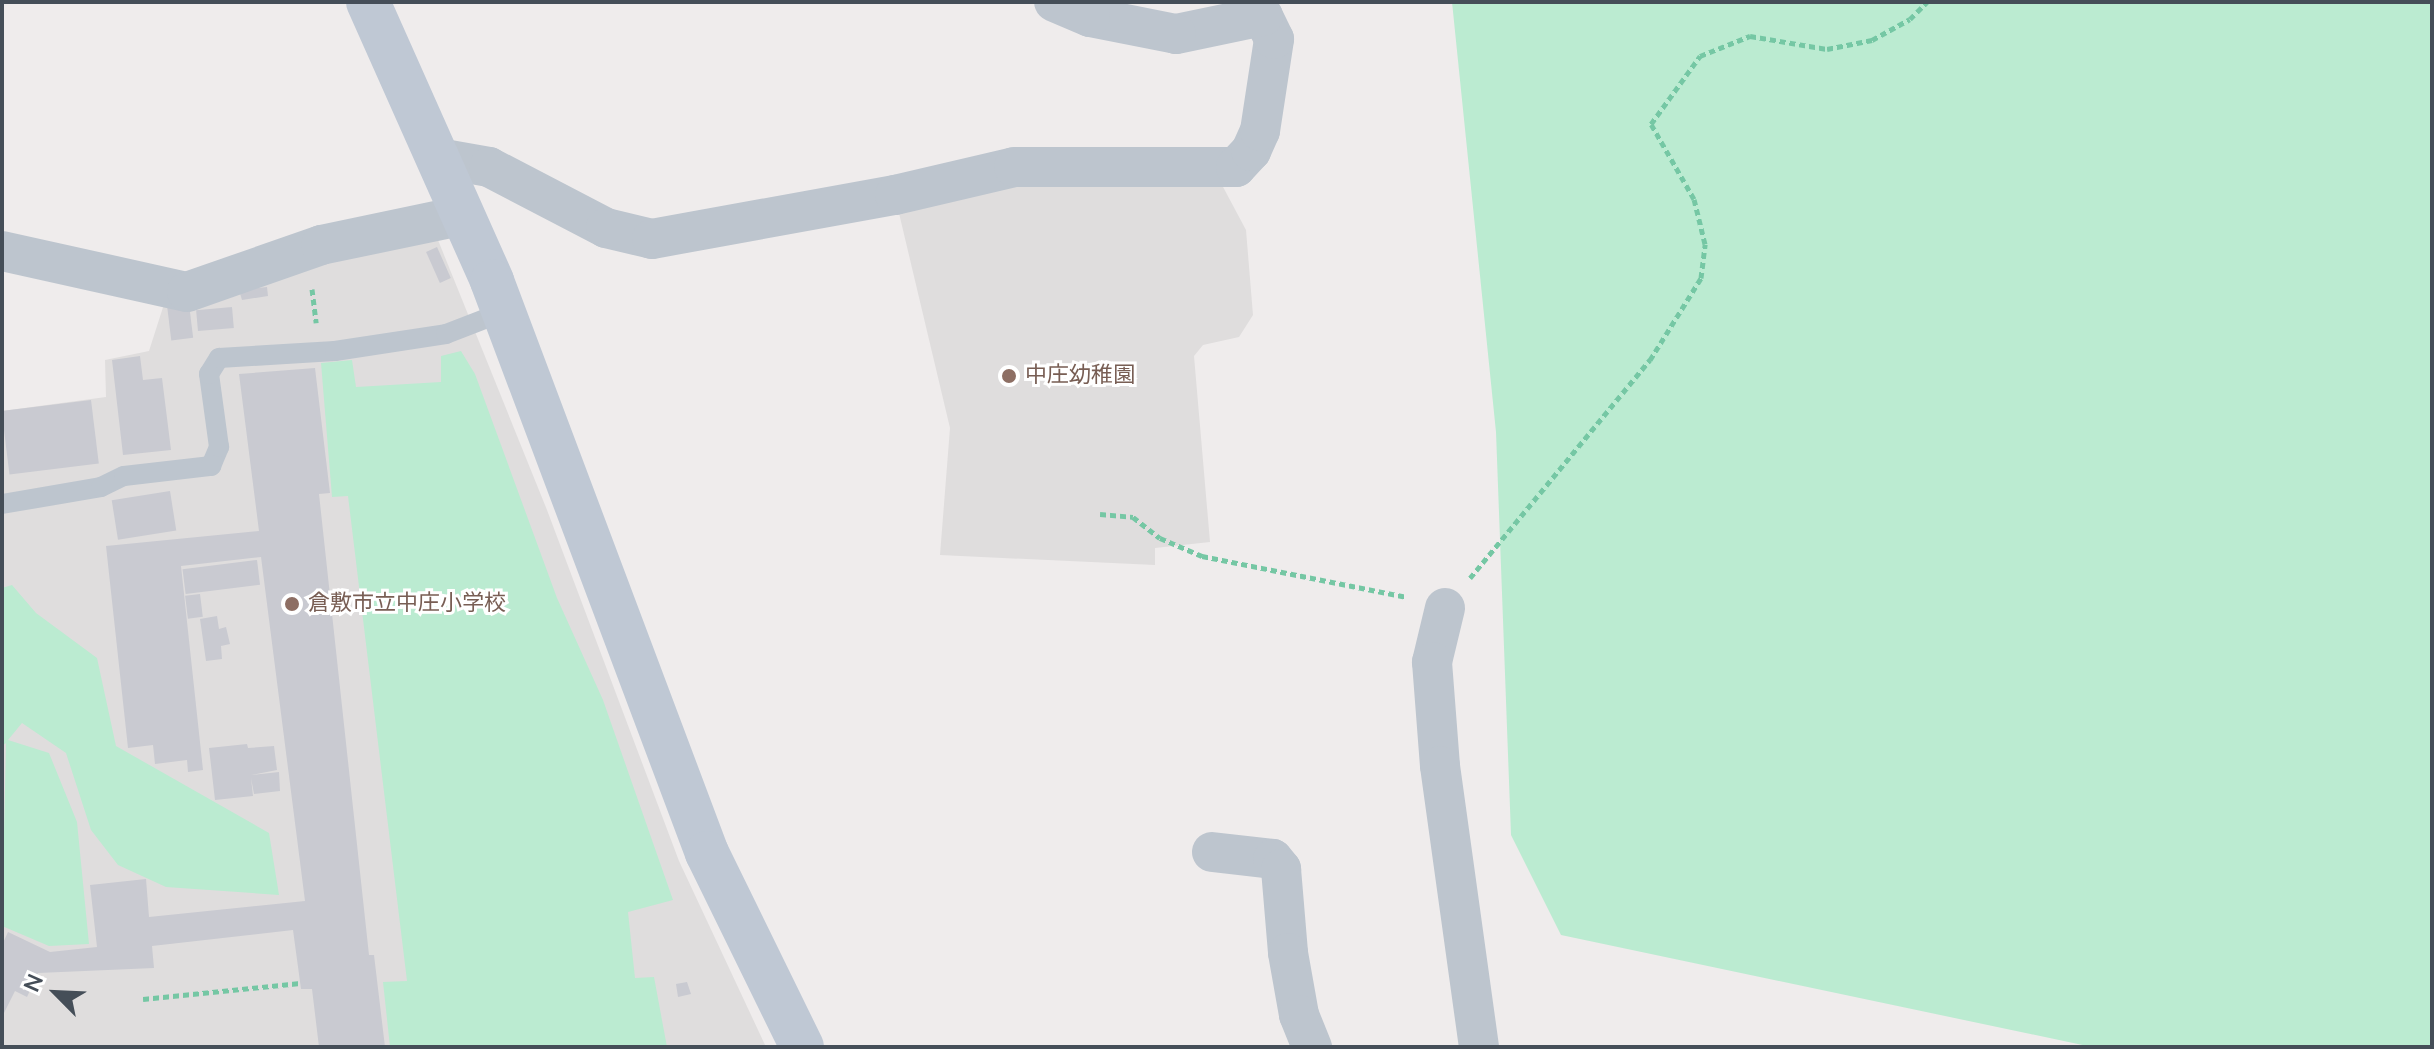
<!DOCTYPE html>
<html>
<head>
<meta charset="utf-8">
<style>
  body { margin:0 }
  #map { position:relative; width:2434px; height:1049px; overflow:hidden; background:#efecec; font-family:"Nunito Sans","Noto Sans JP",sans-serif }
  div>[style] { position:absolute }
  .education>* { inset:0; background:#dfdddd }
  .green>* { inset:0; background:#bbebd1 }
  .building>* { inset:0; background:#c9cad1; transform-origin:0 0 }
  .path>* { height:5px; margin-top:-2.5px; transform-origin:0; background:repeating-linear-gradient(90deg,#75c7a4 0 6px,transparent 0 10px) }
  .lane>* { height:20px; margin:-10px; padding:0 10px; transform-origin:10px; border-radius:10px; background:#bdc5ce }
  .street>* { height:40px; margin:-20px; padding:0 20px; transform-origin:20px; border-radius:20px; background:#bdc5ce }
  .secondary>* { height:44px; margin:-22px; padding:0 22px; transform-origin:22px; border-radius:22px; background:#bfc8d4 }
  .dots>* { width:22px; height:22px; translate:-50% -50%; box-sizing:border-box; border:4px solid #fff; border-radius:50% }
  span { translate:-50% -50%; white-space:nowrap; text-align:center; line-height:1.15; -webkit-text-stroke:6px #fff; paint-order:stroke }
  .education-label { font-size:22px; color:#785e54 }
  .left { translate:0 -50%; text-align:left }
  .frame { position:absolute; inset:0; border:4px solid #454e58; pointer-events:none }
  .north { position:absolute; left:16px; top:953px; width:80px; height:80px; -webkit-text-stroke:6px #fff; paint-order:stroke; rotate:294deg; font-size:22px; font-weight:700; line-height:32px; text-align:center; color:#454e58 }
  .north::after { content:''; display:block; margin:auto; width:28px; height:36px; background:#454e58; clip-path:polygon(50% 0,100% 100%,50% 72%,0 100%) }
</style>
</head>
<body>
<div id="map">
  <div class="education">
    <i style="clip-path:polygon(1056px 174px,1222px 185px,1246px 230px,1253px 315px,1239px 337px,1203px 345px,1194px 356px,1210px 542px,1155px 548px,1155px 565px,940px 555px,950px 428px,898px 209px)"></i>
    <i style="clip-path:polygon(438px 240px,547px 510px,679px 861px,766px 1047px,2px 1047px,2px 411px,106px 397px,105px 360px,149px 351px,165px 301px,329px 256px)"></i>
  </div>
  <div class="green">
    <i style="clip-path:polygon(1452px 2px,2432px 2px,2432px 1047px,2092px 1047px,1561px 935px,1511px 835px,1496px 432px)"></i>
    <i style="clip-path:polygon(461px 351px,475px 374px,557px 598px,603px 700px,673px 900px,628px 912px,635px 978px,654px 977px,667px 1047px,390px 1047px,383px 982px,407px 981px,348px 496px,332px 497px,321px 363px,352px 360px,356px 387px,441px 382px,441px 356px)"></i>
    <i style="clip-path:polygon(12px 585px,36px 613px,97px 658px,116px 746px,269px 833px,279px 895px,166px 887px,118px 865px,91px 830px,66px 753px,22px 723px,8px 740px,49px 753px,77px 822px,89px 944px,49px 946px,2px 926px,6px 743px,2px 746px,2px 588px)"></i>
  </div>
  <div class="building">
    <i style="left:437px;top:247px;width:34px;height:12px;rotate:66deg"></i>
    <i style="clip-path:polygon(267px 287px,268px 296px,242px 300px,239px 290px)"></i>
    <i style="left:189px;top:304px;width:34px;height:22px;rotate:83deg"></i>
    <i style="left:232px;top:307px;width:21px;height:36px;rotate:85deg"></i>
    <i style="clip-path:polygon(140px 356px,143px 380px,162px 378px,171px 450px,123px 455px,112px 360px)"></i>
    <i style="clip-path:polygon(315px 368px,330px 493px,319px 494px,369px 955px,374px 955px,385px 1047px,319px 1047px,312px 989px,301px 989px,293px 930px,152px 946px,154px 968px,38px 973px,27px 997px,15px 991px,2px 1017px,2px 945px,8px 932px,50px 952px,97px 947px,90px 885px,146px 879px,149px 917px,305px 901px,261px 557px,181px 566px,203px 770px,188px 772px,187px 760px,155px 764px,153px 745px,128px 748px,106px 546px,259px 531px,239px 374px)"></i>
    <i style="left:91px;top:400px;width:64px;height:90px;rotate:83deg"></i>
    <i style="left:170px;top:491px;width:40px;height:59px;rotate:81deg"></i>
    <i style="left:257px;top:560px;width:25px;height:75px;rotate:83deg"></i>
    <i style="left:200px;top:594px;width:23px;height:15px;rotate:83deg"></i>
    <i style="clip-path:polygon(217px 616px,219px 629px,226px 627px,230px 644px,221px 646px,222px 659px,206px 661px,200px 619px)"></i>
    <i style="clip-path:polygon(247px 744px,248px 748px,274px 746px,277px 770px,251px 775px,279px 772px,280px 791px,254px 794px,251px 778px,253px 796px,215px 800px,209px 748px)"></i>
    <i style="clip-path:polygon(687px 982px,691px 994px,678px 997px,676px 984px)"></i>
  </div>
  <div class="path">
    <i style="left:312px;top:289px;width:34px;rotate:83deg"></i>
    <i style="left:1100px;top:514px;width:33px;rotate:5deg"></i>
    <i style="left:1133px;top:517px;width:34px;rotate:38deg"></i>
    <i style="left:1160px;top:538px;width:46px;rotate:23.2deg"></i>
    <i style="left:1202px;top:556px;width:209px;rotate:11.3deg"></i>
    <i style="left:1470px;top:578px;width:283px;rotate:-50.5deg"></i>
    <i style="left:1650px;top:360px;width:97px;rotate:-58.1deg"></i>
    <i style="left:1701px;top:278px;width:34px;rotate:-83deg"></i>
    <i style="left:1705px;top:244px;width:46px;rotate:-103.7deg"></i>
    <i style="left:1694px;top:199px;width:86px;rotate:-119.8deg"></i>
    <i style="left:1651px;top:124px;width:84px;rotate:-54.2deg"></i>
    <i style="left:1700px;top:56px;width:54px;rotate:-21.8deg"></i>
    <i style="left:1750px;top:36px;width:78px;rotate:9.6deg"></i>
    <i style="left:1827px;top:49px;width:46px;rotate:-11.3deg"></i>
    <i style="left:1872px;top:40px;width:43px;rotate:-28.9deg"></i>
    <i style="left:1910px;top:19px;width:24px;rotate:-45deg"></i>
    <i style="left:143px;top:999px;width:158px;rotate:-5.8deg"></i>
  </div>
  <div class="lane">
    <i style="left:2px;top:504px;width:100px;rotate:-9.7deg"></i>
    <i style="left:101px;top:487px;width:25px;rotate:-26deg"></i>
    <i style="left:124px;top:476px;width:88px;rotate:-6.6deg"></i>
    <i style="left:211px;top:466px;width:21px;rotate:-67deg"></i>
    <i style="left:219px;top:447px;width:74px;rotate:-97.8deg"></i>
    <i style="left:209px;top:374px;width:19px;rotate:-58deg"></i>
    <i style="left:219px;top:358px;width:116px;rotate:-3.5deg"></i>
    <i style="left:335px;top:351px;width:112px;rotate:-8.7deg"></i>
    <i style="left:446px;top:334px;width:61px;rotate:-21.1deg"></i>
  </div>
  <div class="street">
    <i style="left:438px;top:158px;width:52px;rotate:10deg"></i>
    <i style="left:489px;top:167px;width:132px;rotate:27.5deg"></i>
    <i style="left:606px;top:228px;width:47px;rotate:13.4deg"></i>
    <i style="left:652px;top:239px;width:247px;rotate:-10.3deg"></i>
    <i style="left:895px;top:195px;width:122px;rotate:-13.2deg"></i>
    <i style="left:1014px;top:167px;width:222px"></i>
    <i style="left:1236px;top:167px;width:22px;rotate:-47deg"></i>
    <i style="left:1251px;top:151px;width:22px;rotate:-66deg"></i>
    <i style="left:1260px;top:131px;width:93px;rotate:-81.3deg"></i>
    <i style="left:1274px;top:39px;width:25px;rotate:-116deg"></i>
    <i style="left:1263px;top:16px;width:89px;rotate:168.3deg"></i>
    <i style="left:1176px;top:34px;width:88px;rotate:-168.8deg"></i>
    <i style="left:1090px;top:17px;width:39px;rotate:-157deg"></i>
    <i style="left:2px;top:251px;width:189px;rotate:12.5deg"></i>
    <i style="left:187px;top:292px;width:142px;rotate:-19.3deg"></i>
    <i style="left:321px;top:245px;width:146px;rotate:-11.8deg"></i>
    <i style="left:1445px;top:608px;width:56px;rotate:103.5deg"></i>
    <i style="left:1432px;top:662px;width:104px;rotate:85.6deg"></i>
    <i style="left:1440px;top:766px;width:284px;rotate:82.1deg"></i>
    <i style="left:1212px;top:852px;width:61px;rotate:6.5deg"></i>
    <i style="left:1273px;top:859px;width:13px;rotate:51deg"></i>
    <i style="left:1281px;top:869px;width:84px;rotate:85.2deg"></i>
    <i style="left:1288px;top:953px;width:63px;rotate:79.9deg"></i>
    <i style="left:1299px;top:1015px;width:35px;rotate:68deg"></i>
  </div>
  <div class="secondary">
    <i style="left:368px;top:2px;width:305px;rotate:66deg"></i>
    <i style="left:492px;top:281px;width:611px;rotate:69.4deg"></i>
    <i style="left:707px;top:853px;width:216px;rotate:63.9deg"></i>
  </div>
  <div class="dots">
    <i style="left:1009px;top:376px;background:#8d6e63"></i>
    <i style="left:292px;top:604px;background:#8d6e63"></i>
  </div>
  <div class="education-label">
    <span class="left" style="left:1025px;top:376px">中庄幼稚園</span>
    <span class="left" style="left:308px;top:604px">倉敷市立中庄小学校</span>
  </div>
  <div class="frame"></div>
  <div class="north">N</div>
</div>
</body>
</html>
